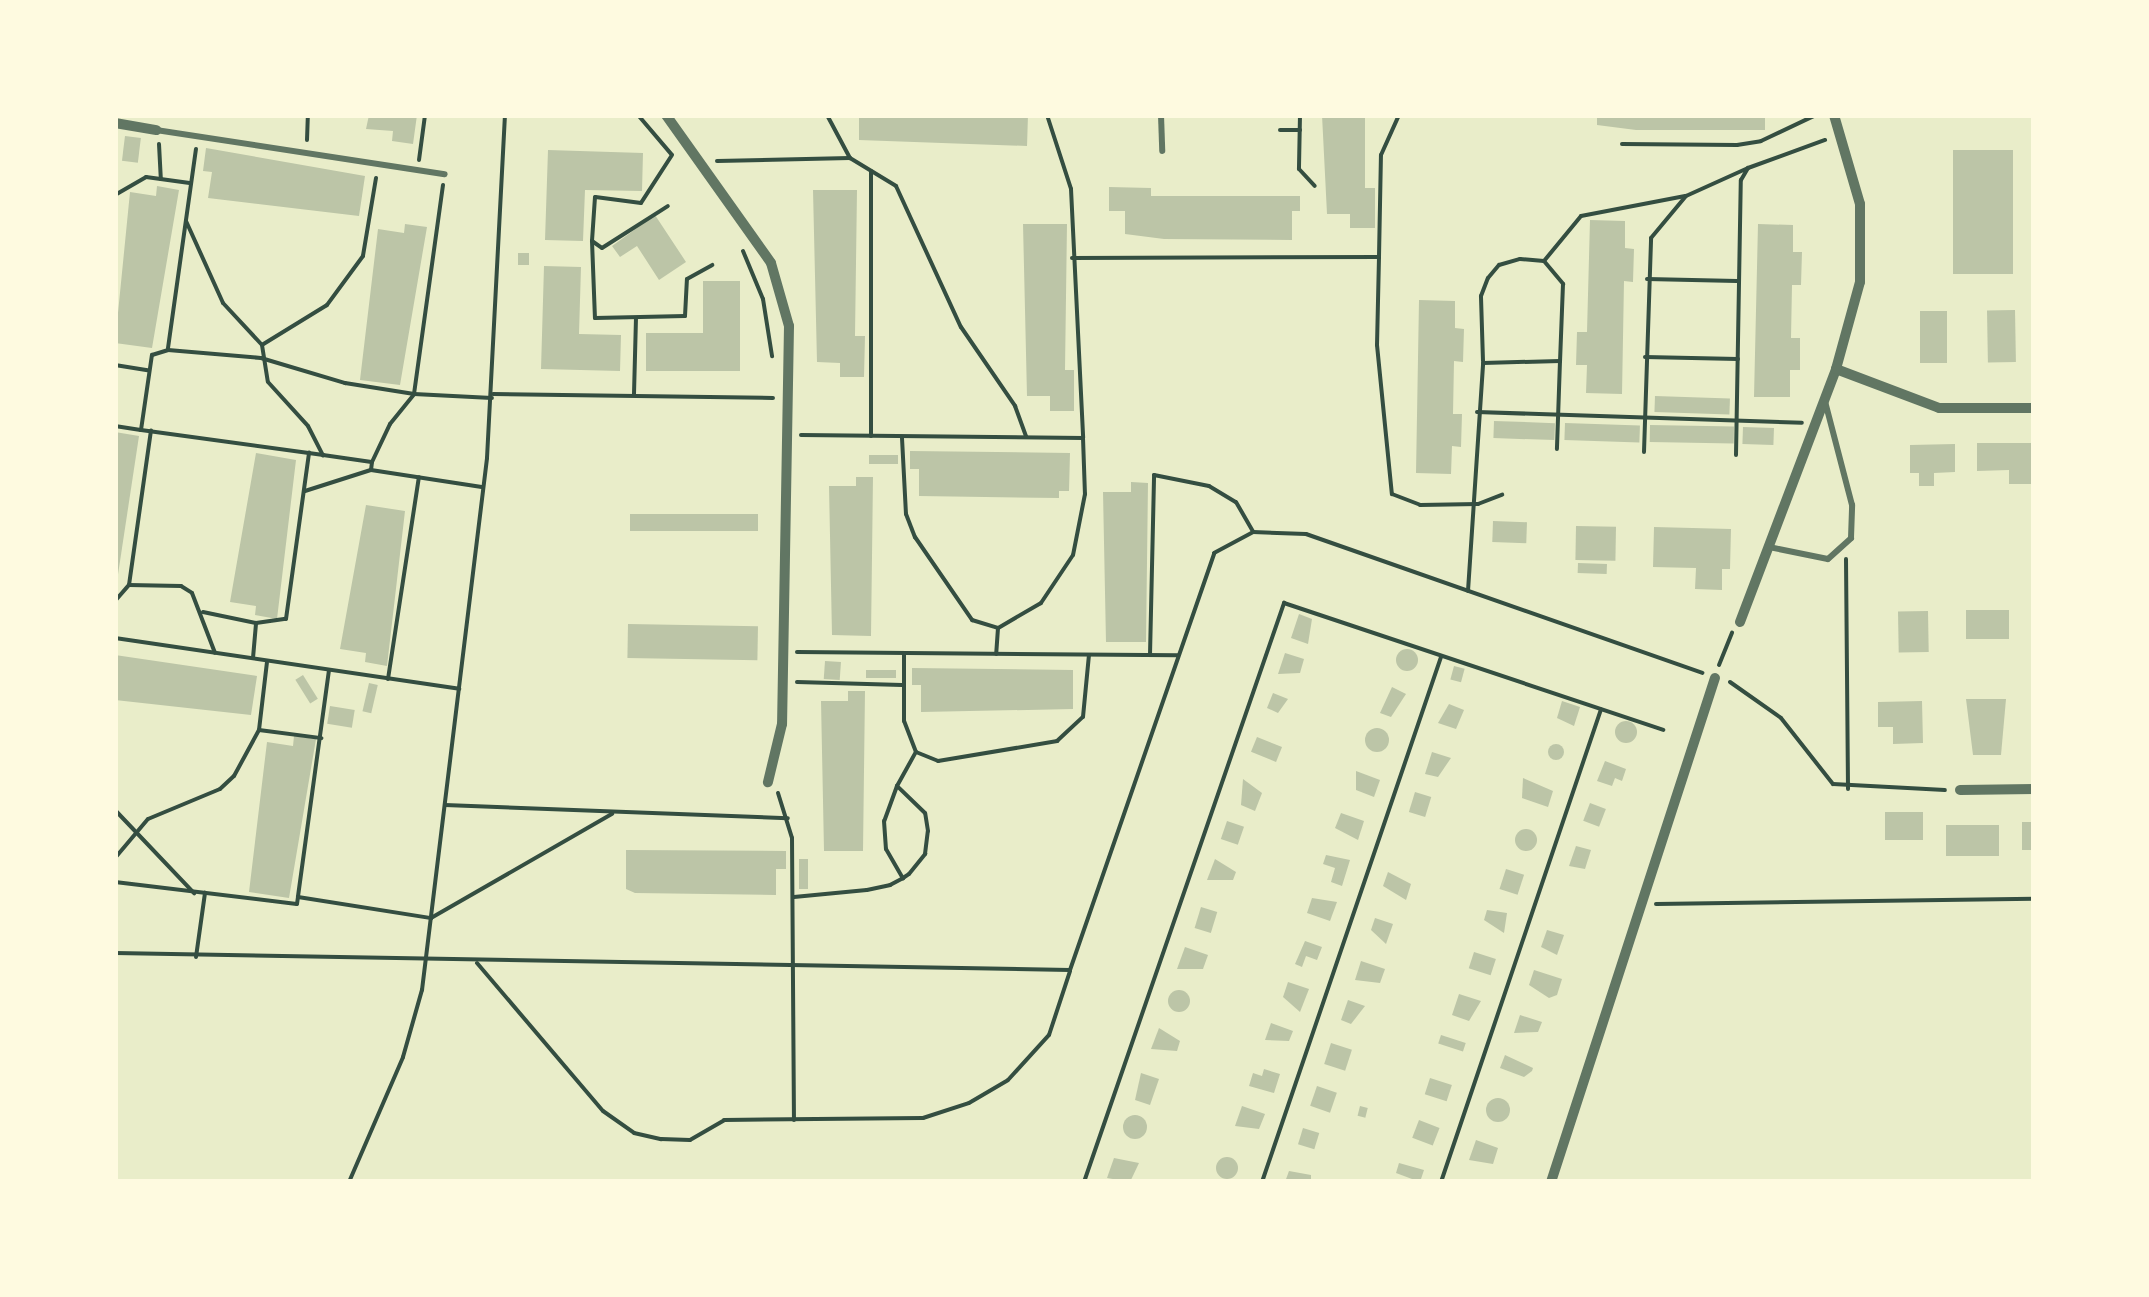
<!DOCTYPE html>
<html>
<head>
<meta charset="utf-8">
<style>
  body { margin:0 }
  #map { position:relative; width:2149px; height:1297px; overflow:hidden; background:#e9edc9; font-family:"Fira Sans",sans-serif }
  div>[style] { position:absolute }
  .building>* { inset:0; background:#bcc5a7; transform-origin:0 0 }
  .round { border-radius:50% }
  .path>* { height:4px; margin:-2px; padding:0 2px; transform-origin:2px; border-radius:2px; background:#344e41 }
  .service>* { height:6px; margin:-3px; padding:0 3px; transform-origin:3px; border-radius:3px; background:#617663 }
  .minor>* { height:10px; margin:-5px; padding:0 5px; transform-origin:5px; border-radius:5px; background:#617663 }
  span { translate:-50% -50%; white-space:nowrap; text-align:center; line-height:1.15; -webkit-text-stroke:8px #fefae0; paint-order:stroke }
  .frame { position:absolute; inset:0; border:118px solid #fefae0; pointer-events:none }
</style>
</head>
<body>
<div id="map">
  <div class="building">
    <i style="clip-path:polygon(369px 115px,417px 115px,413px 144px,392px 141px,393px 131px,366px 129px)"></i>
    <i style="clip-path:polygon(859px 115px,1028px 115px,1027px 146px,859px 140px)"></i>
    <i style="clip-path:polygon(1322px 115px,1365px 115px,1365px 188px,1375px 188px,1375px 228px,1350px 228px,1350px 214px,1327px 214px)"></i>
    <i style="clip-path:polygon(1597px 115px,1765px 115px,1765px 130px,1636px 130px,1597px 125px)"></i>
    <i style="left:125px;top:136px;width:16px;height:25px;rotate:7deg"></i>
    <i style="clip-path:polygon(206px 148px,365px 176px,359px 216px,208px 198px,212px 172px,203px 171px)"></i>
    <i style="clip-path:polygon(548px 150px,643px 153px,642px 191px,585px 190px,583px 241px,545px 240px)"></i>
    <i style="left:2013px;top:150px;width:124px;height:60px;rotate:90deg"></i>
    <i style="clip-path:polygon(157px 186px,179px 190px,152px 348px,115px 343px,130px 192px,156px 196px)"></i>
    <i style="clip-path:polygon(1109px 187px,1151px 188px,1151px 196px,1300px 196px,1300px 211px,1292px 211px,1292px 240px,1164px 239px,1125px 234px,1125px 211px,1109px 211px)"></i>
    <i style="clip-path:polygon(813px 190px,857px 190px,855px 336px,865px 336px,864px 377px,840px 377px,840px 363px,817px 362px)"></i>
    <i style="clip-path:polygon(655px 215px,686px 262px,659px 280px,637px 246px,620px 257px,612px 246px)"></i>
    <i style="clip-path:polygon(1590px 220px,1625px 221px,1625px 248px,1634px 249px,1633px 282px,1624px 281px,1622px 394px,1586px 393px,1587px 365px,1576px 365px,1577px 332px,1587px 332px)"></i>
    <i style="clip-path:polygon(405px 224px,427px 227px,400px 385px,360px 380px,378px 229px,404px 233px)"></i>
    <i style="clip-path:polygon(1023px 224px,1067px 224px,1065px 370px,1074px 370px,1074px 411px,1050px 411px,1050px 396px,1027px 396px)"></i>
    <i style="clip-path:polygon(1758px 224px,1793px 225px,1793px 252px,1802px 252px,1801px 285px,1792px 285px,1791px 338px,1800px 338px,1800px 370px,1790px 370px,1790px 397px,1754px 397px)"></i>
    <i style="left:518px;top:253px;width:11px;height:12px"></i>
    <i style="clip-path:polygon(544px 266px,581px 267px,579px 334px,621px 335px,620px 371px,541px 369px)"></i>
    <i style="clip-path:polygon(703px 281px,740px 281px,740px 371px,646px 371px,646px 333px,703px 333px)"></i>
    <i style="clip-path:polygon(1419px 300px,1455px 301px,1455px 328px,1464px 329px,1463px 362px,1454px 361px,1453px 414px,1462px 414px,1461px 447px,1452px 446px,1451px 474px,1416px 473px)"></i>
    <i style="left:2015px;top:310px;width:52px;height:28px;rotate:89deg"></i>
    <i style="left:1920px;top:311px;width:27px;height:52px"></i>
    <i style="left:1655px;top:396px;width:75px;height:16px;rotate:2deg"></i>
    <i style="left:1494px;top:421px;width:61px;height:17px;rotate:2deg"></i>
    <i style="left:1565px;top:423px;width:75px;height:17px;rotate:2deg"></i>
    <i style="left:1650px;top:425px;width:84px;height:17px;rotate:1deg"></i>
    <i style="left:1743px;top:427px;width:31px;height:17px;rotate:2deg"></i>
    <i style="clip-path:polygon(115px 432px,139px 436px,117px 581px,115px 581px)"></i>
    <i style="clip-path:polygon(1977px 443px,2034px 443px,2034px 484px,2009px 484px,2009px 470px,1977px 471px)"></i>
    <i style="clip-path:polygon(1955px 444px,1955px 472px,1934px 473px,1934px 486px,1919px 486px,1919px 473px,1910px 473px,1910px 445px)"></i>
    <i style="clip-path:polygon(910px 451px,1070px 453px,1069px 491px,1059px 491px,1059px 498px,919px 496px,919px 469px,910px 469px)"></i>
    <i style="clip-path:polygon(256px 453px,296px 460px,277px 619px,255px 615px,256px 606px,230px 602px)"></i>
    <i style="left:869px;top:455px;width:29px;height:9px"></i>
    <i style="clip-path:polygon(856px 477px,873px 477px,871px 636px,832px 635px,829px 486px,856px 486px)"></i>
    <i style="clip-path:polygon(1131px 482px,1148px 483px,1146px 642px,1106px 642px,1103px 492px,1131px 492px)"></i>
    <i style="clip-path:polygon(366px 505px,405px 511px,387px 666px,365px 662px,366px 653px,340px 649px)"></i>
    <i style="left:630px;top:514px;width:128px;height:17px"></i>
    <i style="left:1493px;top:521px;width:34px;height:21px;rotate:2deg"></i>
    <i style="left:1576px;top:526px;width:40px;height:34px;rotate:1deg"></i>
    <i style="clip-path:polygon(1654px 527px,1731px 529px,1730px 569px,1722px 569px,1722px 590px,1695px 589px,1696px 568px,1653px 567px)"></i>
    <i style="left:1578px;top:563px;width:29px;height:10px;rotate:2deg"></i>
    <i style="left:1966px;top:610px;width:43px;height:29px"></i>
    <i style="left:1928px;top:611px;width:41px;height:30px;rotate:89deg"></i>
    <i style="clip-path:polygon(1299px 614px,1312px 619px,1308px 644px,1291px 638px)"></i>
    <i style="left:628px;top:624px;width:130px;height:34px;rotate:1deg"></i>
    <i class="round" style="left:1396px;top:649px;width:22px;height:22px"></i>
    <i style="clip-path:polygon(1285px 653px,1304px 659px,1300px 673px,1278px 674px)"></i>
    <i style="clip-path:polygon(115px 655px,257px 676px,251px 715px,115px 700px)"></i>
    <i style="left:825px;top:661px;width:16px;height:18px;rotate:4deg"></i>
    <i style="left:1454px;top:666px;width:11px;height:14px;rotate:15deg"></i>
    <i style="clip-path:polygon(912px 668px,1073px 670px,1073px 709px,921px 712px,921px 685px,912px 685px)"></i>
    <i style="left:866px;top:670px;width:30px;height:8px"></i>
    <i style="left:303px;top:675px;width:28px;height:9px;rotate:58deg"></i>
    <i style="left:369px;top:683px;width:9px;height:29px;rotate:13deg"></i>
    <i style="clip-path:polygon(1392px 687px,1406px 694px,1391px 717px,1380px 713px)"></i>
    <i style="clip-path:polygon(848px 691px,865px 691px,863px 851px,824px 851px,821px 701px,848px 701px)"></i>
    <i style="clip-path:polygon(1273px 693px,1288px 699px,1278px 713px,1267px 708px)"></i>
    <i style="clip-path:polygon(1966px 699px,2006px 699px,2001px 755px,1973px 755px)"></i>
    <i style="clip-path:polygon(1562px 701px,1580px 707px,1574px 726px,1557px 718px)"></i>
    <i style="clip-path:polygon(1922px 701px,1923px 743px,1893px 744px,1893px 727px,1878px 727px,1878px 702px)"></i>
    <i style="clip-path:polygon(1449px 704px,1464px 710px,1456px 729px,1438px 723px)"></i>
    <i style="left:330px;top:706px;width:25px;height:18px;rotate:9deg"></i>
    <i class="round" style="left:1615px;top:721px;width:22px;height:22px"></i>
    <i class="round" style="left:1365px;top:728px;width:24px;height:24px"></i>
    <i style="clip-path:polygon(294px 736px,316px 739px,289px 898px,249px 892px,267px 742px,293px 746px)"></i>
    <i style="left:1257px;top:737px;width:27px;height:16px;rotate:22deg"></i>
    <i class="round" style="left:1548px;top:744px;width:16px;height:16px"></i>
    <i style="clip-path:polygon(1432px 752px,1451px 758px,1438px 777px,1425px 774px)"></i>
    <i style="clip-path:polygon(1605px 761px,1626px 769px,1622px 781px,1615px 778px,1612px 786px,1597px 781px)"></i>
    <i style="clip-path:polygon(1356px 771px,1380px 780px,1374px 797px,1356px 790px)"></i>
    <i style="clip-path:polygon(1523px 778px,1553px 791px,1548px 807px,1522px 798px)"></i>
    <i style="clip-path:polygon(1243px 779px,1262px 793px,1255px 811px,1241px 805px)"></i>
    <i style="left:1415px;top:792px;width:17px;height:21px;rotate:17deg"></i>
    <i style="left:1590px;top:803px;width:17px;height:19px;rotate:21deg"></i>
    <i style="left:1885px;top:812px;width:38px;height:28px"></i>
    <i style="clip-path:polygon(1341px 813px,1364px 821px,1358px 840px,1335px 828px)"></i>
    <i style="left:1227px;top:821px;width:18px;height:19px;rotate:19deg"></i>
    <i style="left:2022px;top:822px;width:12px;height:28px"></i>
    <i style="left:1999px;top:825px;width:31px;height:53px;rotate:90deg"></i>
    <i class="round" style="left:1515px;top:829px;width:22px;height:22px"></i>
    <i style="clip-path:polygon(1576px 846px,1591px 850px,1585px 869px,1569px 866px)"></i>
    <i style="clip-path:polygon(626px 850px,786px 851px,786px 869px,776px 869px,776px 895px,635px 893px,626px 889px)"></i>
    <i style="clip-path:polygon(1326px 855px,1350px 860px,1342px 886px,1331px 882px,1335px 868px,1323px 864px)"></i>
    <i style="left:799px;top:859px;width:9px;height:30px"></i>
    <i style="clip-path:polygon(1215px 859px,1236px 872px,1233px 880px,1207px 880px)"></i>
    <i style="left:1506px;top:869px;width:19px;height:21px;rotate:18deg"></i>
    <i style="clip-path:polygon(1388px 872px,1411px 884px,1406px 900px,1383px 886px)"></i>
    <i style="clip-path:polygon(1312px 898px,1337px 902px,1330px 921px,1307px 913px)"></i>
    <i style="left:1201px;top:907px;width:17px;height:22px;rotate:17deg"></i>
    <i style="clip-path:polygon(1487px 910px,1507px 913px,1504px 933px,1484px 920px)"></i>
    <i style="clip-path:polygon(1375px 918px,1393px 924px,1386px 944px,1371px 930px)"></i>
    <i style="clip-path:polygon(1547px 930px,1564px 935px,1557px 955px,1541px 947px)"></i>
    <i style="clip-path:polygon(1305px 941px,1322px 947px,1317px 960px,1306px 956px,1302px 967px,1295px 964px)"></i>
    <i style="clip-path:polygon(1185px 947px,1208px 955px,1203px 969px,1177px 969px)"></i>
    <i style="left:1474px;top:952px;width:23px;height:17px;rotate:18deg"></i>
    <i style="clip-path:polygon(1361px 961px,1385px 969px,1380px 983px,1355px 980px)"></i>
    <i style="clip-path:polygon(1534px 970px,1562px 979px,1557px 995px,1549px 998px,1529px 985px)"></i>
    <i style="clip-path:polygon(1288px 982px,1309px 989px,1300px 1012px,1283px 997px)"></i>
    <i class="round" style="left:1168px;top:990px;width:22px;height:22px"></i>
    <i style="clip-path:polygon(1459px 994px,1481px 1001px,1469px 1021px,1452px 1015px)"></i>
    <i style="clip-path:polygon(1348px 1000px,1365px 1006px,1351px 1024px,1341px 1020px)"></i>
    <i style="clip-path:polygon(1520px 1015px,1542px 1022px,1538px 1032px,1514px 1033px)"></i>
    <i style="clip-path:polygon(1271px 1023px,1293px 1031px,1289px 1041px,1265px 1040px)"></i>
    <i style="clip-path:polygon(1159px 1028px,1180px 1041px,1177px 1051px,1151px 1049px)"></i>
    <i style="left:1441px;top:1035px;width:26px;height:9px;rotate:18deg"></i>
    <i style="left:1331px;top:1043px;width:22px;height:22px;rotate:18deg"></i>
    <i style="clip-path:polygon(1505px 1055px,1533px 1068px,1532px 1071px,1524px 1077px,1500px 1068px)"></i>
    <i style="clip-path:polygon(1264px 1069px,1280px 1074px,1274px 1093px,1249px 1086px,1253px 1073px,1262px 1076px)"></i>
    <i style="clip-path:polygon(1141px 1073px,1159px 1079px,1150px 1105px,1135px 1100px)"></i>
    <i style="left:1430px;top:1078px;width:23px;height:17px;rotate:18deg"></i>
    <i style="left:1317px;top:1086px;width:21px;height:21px;rotate:19deg"></i>
    <i class="round" style="left:1486px;top:1098px;width:24px;height:24px"></i>
    <i style="clip-path:polygon(1242px 1106px,1265px 1114px,1259px 1129px,1235px 1126px)"></i>
    <i style="left:1360px;top:1106px;width:8px;height:10px;rotate:14deg"></i>
    <i class="round" style="left:1123px;top:1115px;width:24px;height:24px"></i>
    <i style="left:1419px;top:1120px;width:22px;height:19px;rotate:21deg"></i>
    <i style="left:1303px;top:1128px;width:17px;height:17px;rotate:17deg"></i>
    <i style="clip-path:polygon(1476px 1140px,1498px 1148px,1493px 1164px,1469px 1160px)"></i>
    <i class="round" style="left:1216px;top:1157px;width:22px;height:22px"></i>
    <i style="clip-path:polygon(1114px 1158px,1139px 1163px,1130px 1182px,1107px 1178px)"></i>
    <i style="clip-path:polygon(1399px 1163px,1424px 1170px,1420px 1182px,1396px 1173px)"></i>
    <i style="clip-path:polygon(1289px 1171px,1311px 1175px,1311px 1182px,1285px 1182px)"></i>
  </div>
  <div class="path">
    <i style="left:638px;top:115px;width:52px;rotate:49.6deg"></i>
    <i style="left:672px;top:155px;width:57px;rotate:122.9deg"></i>
    <i style="left:641px;top:203px;width:46px;rotate:-172.6deg"></i>
    <i style="left:595px;top:197px;width:44px;rotate:93.9deg"></i>
    <i style="left:592px;top:241px;width:12px;rotate:35deg"></i>
    <i style="left:602px;top:248px;width:78px;rotate:-32.5deg"></i>
    <i style="left:827px;top:115px;width:49px;rotate:61.9deg"></i>
    <i style="left:1047px;top:115px;width:78px;rotate:72deg"></i>
    <i style="left:1071px;top:189px;width:249px;rotate:87.2deg"></i>
    <i style="left:1300px;top:115px;width:54px;rotate:91.1deg"></i>
    <i style="left:1299px;top:169px;width:23px;rotate:47deg"></i>
    <i style="left:1280px;top:130px;width:20px"></i>
    <i style="left:307px;top:140px;width:25px;rotate:-88deg"></i>
    <i style="left:159px;top:144px;width:35px;rotate:87deg"></i>
    <i style="left:1622px;top:144px;width:115px;rotate:0.5deg"></i>
    <i style="left:1737px;top:145px;width:24px;rotate:-9deg"></i>
    <i style="left:1761px;top:141px;width:61px;rotate:-25.3deg"></i>
    <i style="left:419px;top:160px;width:45px;rotate:-82.4deg"></i>
    <i style="left:717px;top:161px;width:133px;rotate:-1.3deg"></i>
    <i style="left:850px;top:158px;width:54px;rotate:31.3deg"></i>
    <i style="left:896px;top:186px;width:155px;rotate:65.3deg"></i>
    <i style="left:961px;top:327px;width:96px;rotate:55.6deg"></i>
    <i style="left:1015px;top:406px;width:33px;rotate:70deg"></i>
    <i style="left:376px;top:178px;width:79px;rotate:99.5deg"></i>
    <i style="left:363px;top:256px;width:61px;rotate:126.3deg"></i>
    <i style="left:327px;top:305px;width:76px;rotate:148.4deg"></i>
    <i style="left:262px;top:345px;width:37px;rotate:81deg"></i>
    <i style="left:268px;top:382px;width:59px;rotate:47.7deg"></i>
    <i style="left:308px;top:426px;width:33px;rotate:63deg"></i>
    <i style="left:323px;top:455px;width:49px;rotate:8.1deg"></i>
    <i style="left:372px;top:462px;width:42px;rotate:-64.7deg"></i>
    <i style="left:390px;top:424px;width:38px;rotate:-51deg"></i>
    <i style="left:414px;top:394px;width:78px;rotate:2.9deg"></i>
    <i style="left:115px;top:195px;width:36px;rotate:-30deg"></i>
    <i style="left:146px;top:177px;width:44px;rotate:7.8deg"></i>
    <i style="left:186px;top:221px;width:90px;rotate:65.7deg"></i>
    <i style="left:223px;top:303px;width:57px;rotate:47.1deg"></i>
    <i style="left:592px;top:241px;width:77px;rotate:87.8deg"></i>
    <i style="left:595px;top:318px;width:90px;rotate:-1.3deg"></i>
    <i style="left:685px;top:316px;width:37px;rotate:-87deg"></i>
    <i style="left:687px;top:279px;width:29px;rotate:-29deg"></i>
    <i style="left:743px;top:251px;width:52px;rotate:67.4deg"></i>
    <i style="left:763px;top:299px;width:58px;rotate:81deg"></i>
    <i style="left:1379px;top:257px;width:88px;rotate:91.3deg"></i>
    <i style="left:1377px;top:345px;width:150px;rotate:84.3deg"></i>
    <i style="left:1392px;top:494px;width:30px;rotate:21deg"></i>
    <i style="left:1420px;top:505px;width:58px;rotate:-1deg"></i>
    <i style="left:1478px;top:504px;width:26px;rotate:-21deg"></i>
    <i style="left:1072px;top:258px;width:307px;rotate:-0.2deg"></i>
    <i style="left:1379px;top:257px;width:102px;rotate:-88.9deg"></i>
    <i style="left:1381px;top:155px;width:44px;rotate:-65.8deg"></i>
    <i style="left:1544px;top:261px;width:58px;rotate:-50.6deg"></i>
    <i style="left:1581px;top:216px;width:106px;rotate:-10.9deg"></i>
    <i style="left:1647px;top:279px;width:90px;rotate:1.3deg"></i>
    <i style="left:168px;top:348px;width:201px;rotate:-82deg"></i>
    <i style="left:1645px;top:357px;width:93px;rotate:1.2deg"></i>
    <i style="left:1483px;top:361px;width:65px;rotate:-91.8deg"></i>
    <i style="left:1481px;top:296px;width:19px;rotate:-69deg"></i>
    <i style="left:1488px;top:278px;width:17px;rotate:-50deg"></i>
    <i style="left:1499px;top:265px;width:22px;rotate:-16deg"></i>
    <i style="left:1520px;top:259px;width:24px;rotate:5deg"></i>
    <i style="left:1544px;top:261px;width:30px;rotate:50deg"></i>
    <i style="left:1563px;top:284px;width:77px;rotate:92.2deg"></i>
    <i style="left:115px;top:365px;width:33px;rotate:9deg"></i>
    <i style="left:493px;top:394px;width:280px;rotate:0.8deg"></i>
    <i style="left:634px;top:394px;width:75px;rotate:-88.5deg"></i>
    <i style="left:1477px;top:412px;width:325px;rotate:1.9deg"></i>
    <i style="left:115px;top:426px;width:26px;rotate:9deg"></i>
    <i style="left:141px;top:430px;width:76px;rotate:-81.7deg"></i>
    <i style="left:152px;top:355px;width:17px;rotate:-17deg"></i>
    <i style="left:168px;top:350px;width:93px;rotate:4.9deg"></i>
    <i style="left:261px;top:358px;width:88px;rotate:16.6deg"></i>
    <i style="left:345px;top:383px;width:70px;rotate:9.1deg"></i>
    <i style="left:414px;top:394px;width:211px;rotate:-82.1deg"></i>
    <i style="left:141px;top:430px;width:184px;rotate:7.8deg"></i>
    <i style="left:801px;top:435px;width:282px;rotate:0.6deg"></i>
    <i style="left:1083px;top:438px;width:56px;rotate:88deg"></i>
    <i style="left:1085px;top:494px;width:62px;rotate:101.1deg"></i>
    <i style="left:1073px;top:555px;width:58px;rotate:123.7deg"></i>
    <i style="left:1041px;top:603px;width:50px;rotate:149.8deg"></i>
    <i style="left:998px;top:628px;width:26px;rotate:94deg"></i>
    <i style="left:871px;top:436px;width:265px;rotate:-90deg"></i>
    <i style="left:902px;top:438px;width:76px;rotate:87deg"></i>
    <i style="left:906px;top:514px;width:25px;rotate:69deg"></i>
    <i style="left:915px;top:537px;width:101px;rotate:55.5deg"></i>
    <i style="left:972px;top:620px;width:27px;rotate:17deg"></i>
    <i style="left:1644px;top:452px;width:214px;rotate:-88.1deg"></i>
    <i style="left:1651px;top:238px;width:55px;rotate:-50.2deg"></i>
    <i style="left:1686px;top:196px;width:68px;rotate:-24.3deg"></i>
    <i style="left:1736px;top:455px;width:275px;rotate:-89deg"></i>
    <i style="left:1741px;top:180px;width:14px;rotate:-60deg"></i>
    <i style="left:1748px;top:168px;width:82px;rotate:-20deg"></i>
    <i style="left:372px;top:462px;width:8px;rotate:97deg"></i>
    <i style="left:371px;top:470px;width:112px;rotate:8.7deg"></i>
    <i style="left:305px;top:491px;width:69px;rotate:-17.7deg"></i>
    <i style="left:1846px;top:559px;width:230px;rotate:89.5deg"></i>
    <i style="left:129px;top:585px;width:52px;rotate:1.1deg"></i>
    <i style="left:181px;top:586px;width:13px;rotate:32deg"></i>
    <i style="left:192px;top:593px;width:64px;rotate:69deg"></i>
    <i style="left:1468px;top:591px;width:228px;rotate:-86.2deg"></i>
    <i style="left:1483px;top:363px;width:77px;rotate:-1.5deg"></i>
    <i style="left:1560px;top:361px;width:88px;rotate:92deg"></i>
    <i style="left:115px;top:601px;width:21px;rotate:-49deg"></i>
    <i style="left:129px;top:585px;width:156px;rotate:-81.9deg"></i>
    <i style="left:203px;top:612px;width:54px;rotate:11.7deg"></i>
    <i style="left:115px;top:638px;width:348px;rotate:8.4deg"></i>
    <i style="left:797px;top:652px;width:381px;rotate:0.5deg"></i>
    <i style="left:1150px;top:655px;width:180px;rotate:-88.7deg"></i>
    <i style="left:1154px;top:475px;width:56px;rotate:11.3deg"></i>
    <i style="left:1209px;top:486px;width:31px;rotate:31deg"></i>
    <i style="left:1236px;top:502px;width:34px;rotate:60deg"></i>
    <i style="left:253px;top:658px;width:35px;rotate:-85deg"></i>
    <i style="left:256px;top:623px;width:30px;rotate:-8deg"></i>
    <i style="left:286px;top:619px;width:168px;rotate:-82.1deg"></i>
    <i style="left:1719px;top:665px;width:35px;rotate:-68deg"></i>
    <i style="left:329px;top:670px;width:229px;rotate:97.8deg"></i>
    <i style="left:298px;top:897px;width:135px;rotate:9deg"></i>
    <i style="left:431px;top:918px;width:209px;rotate:-29.9deg"></i>
    <i style="left:388px;top:679px;width:204px;rotate:-81.3deg"></i>
    <i style="left:797px;top:682px;width:105px;rotate:1.6deg"></i>
    <i style="left:1730px;top:682px;width:62px;rotate:35.2deg"></i>
    <i style="left:1781px;top:718px;width:84px;rotate:51.8deg"></i>
    <i style="left:1833px;top:784px;width:112px;rotate:3.1deg"></i>
    <i style="left:259px;top:730px;width:63px;rotate:7.4deg"></i>
    <i style="left:916px;top:752px;width:24px;rotate:22deg"></i>
    <i style="left:938px;top:761px;width:121px;rotate:-9.5deg"></i>
    <i style="left:1057px;top:741px;width:35px;rotate:-43deg"></i>
    <i style="left:1083px;top:717px;width:62px;rotate:-84.5deg"></i>
    <i style="left:897px;top:786px;width:39px;rotate:-61deg"></i>
    <i style="left:916px;top:752px;width:33px;rotate:-111deg"></i>
    <i style="left:904px;top:721px;width:68px;rotate:-90deg"></i>
    <i style="left:778px;top:793px;width:47px;rotate:72.7deg"></i>
    <i style="left:792px;top:838px;width:282px;rotate:89.6deg"></i>
    <i style="left:445px;top:805px;width:343px;rotate:2.2deg"></i>
    <i style="left:115px;top:810px;width:115px;rotate:46.4deg"></i>
    <i style="left:115px;top:858px;width:51px;rotate:-49.8deg"></i>
    <i style="left:148px;top:819px;width:78px;rotate:-22.6deg"></i>
    <i style="left:220px;top:789px;width:19px;rotate:-43deg"></i>
    <i style="left:234px;top:776px;width:52px;rotate:-61.5deg"></i>
    <i style="left:259px;top:730px;width:68px;rotate:-83.3deg"></i>
    <i style="left:115px;top:882px;width:183px;rotate:6.9deg"></i>
    <i style="left:297px;top:904px;width:7px;rotate:-82deg"></i>
    <i style="left:794px;top:897px;width:73px;rotate:-5.5deg"></i>
    <i style="left:867px;top:890px;width:24px;rotate:-12deg"></i>
    <i style="left:890px;top:885px;width:15px;rotate:-28deg"></i>
    <i style="left:903px;top:878px;width:7px;rotate:-34deg"></i>
    <i style="left:909px;top:874px;width:26px;rotate:-51deg"></i>
    <i style="left:925px;top:854px;width:23px;rotate:-83deg"></i>
    <i style="left:928px;top:831px;width:18px;rotate:-99deg"></i>
    <i style="left:925px;top:813px;width:39px;rotate:-136deg"></i>
    <i style="left:897px;top:786px;width:37px;rotate:110deg"></i>
    <i style="left:884px;top:821px;width:28px;rotate:86deg"></i>
    <i style="left:886px;top:849px;width:34px;rotate:60deg"></i>
    <i style="left:1656px;top:904px;width:378px;rotate:-0.8deg"></i>
    <i style="left:115px;top:953px;width:955px;rotate:1.02deg"></i>
    <i style="left:1070px;top:970px;width:441px;rotate:-70.9deg"></i>
    <i style="left:1214px;top:553px;width:44px;rotate:-28.3deg"></i>
    <i style="left:1253px;top:532px;width:53px;rotate:2.2deg"></i>
    <i style="left:1306px;top:534px;width:420px;rotate:19.3deg"></i>
    <i style="left:196px;top:957px;width:65px;rotate:-82deg"></i>
    <i style="left:477px;top:963px;width:194px;rotate:49.6deg"></i>
    <i style="left:603px;top:1111px;width:38px;rotate:35deg"></i>
    <i style="left:634px;top:1133px;width:28px;rotate:13deg"></i>
    <i style="left:661px;top:1139px;width:29px;rotate:2deg"></i>
    <i style="left:690px;top:1140px;width:39px;rotate:-30deg"></i>
    <i style="left:724px;top:1120px;width:199px;rotate:-0.6deg"></i>
    <i style="left:923px;top:1118px;width:48px;rotate:-18.1deg"></i>
    <i style="left:969px;top:1103px;width:45px;rotate:-30.5deg"></i>
    <i style="left:1008px;top:1080px;width:61px;rotate:-47.7deg"></i>
    <i style="left:1049px;top:1035px;width:67px;rotate:-71.8deg"></i>
    <i style="left:349px;top:1182px;width:136px;rotate:-66.6deg"></i>
    <i style="left:403px;top:1057px;width:70px;rotate:-74.2deg"></i>
    <i style="left:422px;top:990px;width:536px;rotate:-83.03deg"></i>
    <i style="left:487px;top:458px;width:343px;rotate:-87deg"></i>
    <i style="left:1084px;top:1182px;width:613px;rotate:-70.94deg"></i>
    <i style="left:1284px;top:603px;width:400px;rotate:18.5deg"></i>
    <i style="left:1262px;top:1182px;width:555px;rotate:-71.17deg"></i>
    <i style="left:1441px;top:1182px;width:499px;rotate:-71.3deg"></i>
  </div>
  <div class="service">
    <i style="left:1161px;top:115px;width:36px;rotate:88deg"></i>
    <i style="left:156px;top:130px;width:292px;rotate:8.7deg"></i>
    <i style="left:1769px;top:547px;width:60px;rotate:11.5deg"></i>
    <i style="left:1828px;top:559px;width:31px;rotate:-42deg"></i>
    <i style="left:1851px;top:538px;width:33px;rotate:-88deg"></i>
    <i style="left:1852px;top:505px;width:107px;rotate:-104.6deg"></i>
  </div>
  <div class="minor">
    <i style="left:666px;top:115px;width:181px;rotate:54.6deg"></i>
    <i style="left:771px;top:263px;width:66px;rotate:74.1deg"></i>
    <i style="left:789px;top:326px;width:398px;rotate:91deg"></i>
    <i style="left:782px;top:724px;width:60px;rotate:103.6deg"></i>
    <i style="left:115px;top:123px;width:42px;rotate:9.7deg"></i>
    <i style="left:1836px;top:369px;width:110px;rotate:20.7deg"></i>
    <i style="left:1939px;top:408px;width:95px"></i>
    <i style="left:1740px;top:622px;width:271px;rotate:-69.2deg"></i>
    <i style="left:1836px;top:369px;width:90px;rotate:-74.6deg"></i>
    <i style="left:1860px;top:282px;width:78px;rotate:-90deg"></i>
    <i style="left:1860px;top:204px;width:93px;rotate:-106.3deg"></i>
    <i style="left:1960px;top:790px;width:74px;rotate:-0.8deg"></i>
    <i style="left:1551px;top:1182px;width:530px;rotate:-71.98deg"></i>
  </div>
  <div class="frame"></div>
</div>
</body>
</html>
